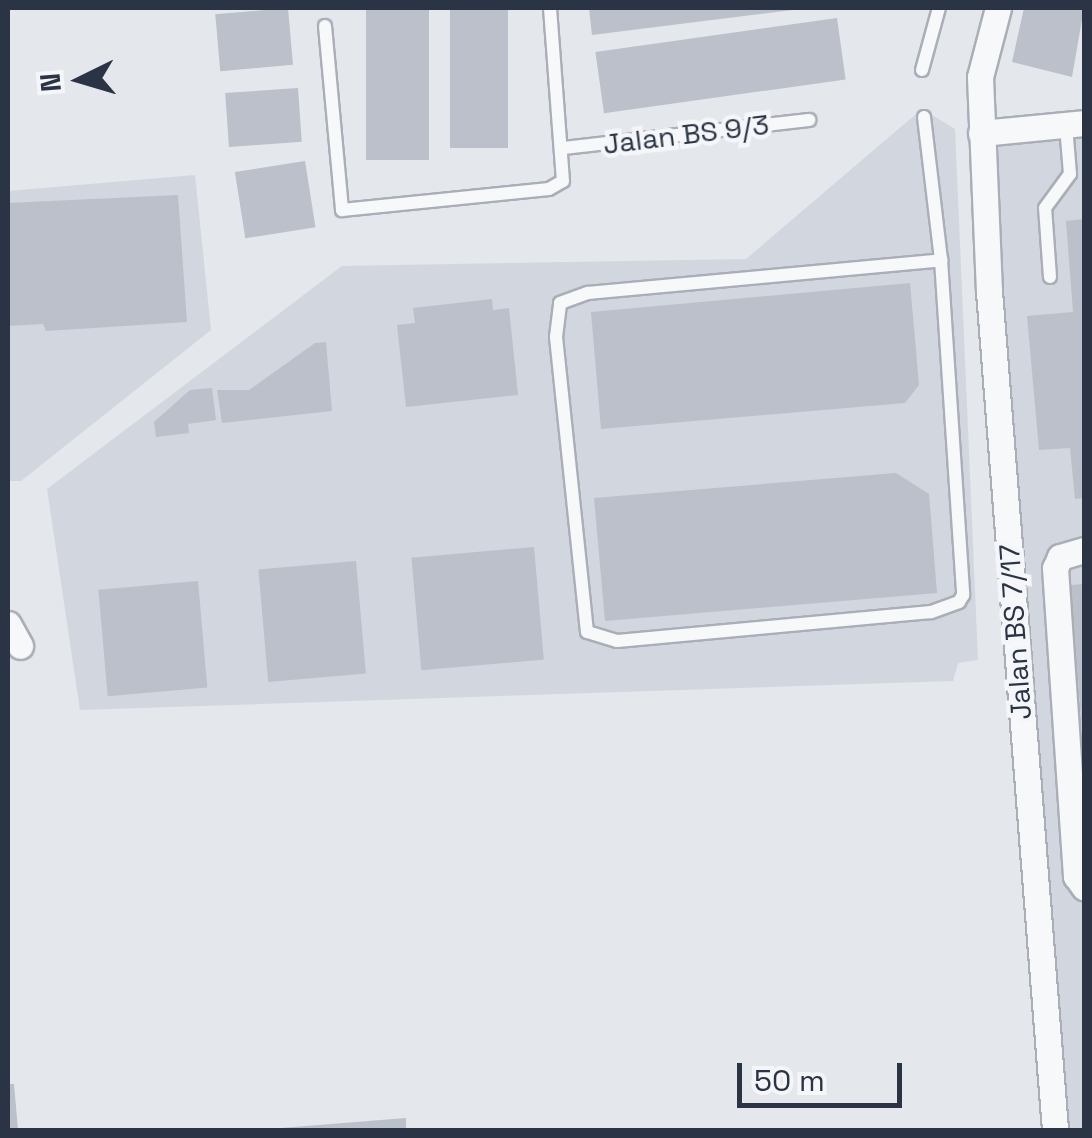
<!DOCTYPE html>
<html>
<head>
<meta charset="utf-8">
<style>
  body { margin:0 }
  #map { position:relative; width:1092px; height:1138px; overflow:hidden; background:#e4e7ec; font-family:"Space Grotesk",sans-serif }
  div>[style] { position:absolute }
  .built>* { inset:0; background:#d2d6de }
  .building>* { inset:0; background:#bbc0ca; transform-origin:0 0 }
  .roads { filter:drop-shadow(2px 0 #a9aeb7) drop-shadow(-2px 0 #a9aeb7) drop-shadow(0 2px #a9aeb7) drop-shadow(0 -2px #a9aeb7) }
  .lane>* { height:12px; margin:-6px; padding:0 6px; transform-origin:6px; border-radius:6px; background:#f7f8fa }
  .street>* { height:25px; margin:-12.5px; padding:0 12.5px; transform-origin:12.5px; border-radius:12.5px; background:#f7f8fa }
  span { translate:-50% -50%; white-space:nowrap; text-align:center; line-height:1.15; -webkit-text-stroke:9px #f4f6f9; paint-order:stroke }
  .street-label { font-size:28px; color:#2b3445 }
  .frame { position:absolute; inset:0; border:10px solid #2b3445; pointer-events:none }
  .north { position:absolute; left:30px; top:30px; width:100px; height:100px; -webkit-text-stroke:8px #f4f6f9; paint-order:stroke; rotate:265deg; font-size:28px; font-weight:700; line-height:40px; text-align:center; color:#2b3445 }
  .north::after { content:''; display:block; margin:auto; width:35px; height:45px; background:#2b3445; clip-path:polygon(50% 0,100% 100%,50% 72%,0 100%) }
  .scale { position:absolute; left:737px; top:1063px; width:165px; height:45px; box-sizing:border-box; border:5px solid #2b3445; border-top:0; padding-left:12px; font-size:30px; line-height:35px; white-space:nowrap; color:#2b3445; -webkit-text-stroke:8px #f4f6f9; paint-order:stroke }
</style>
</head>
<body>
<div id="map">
  <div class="built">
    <i style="clip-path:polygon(922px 109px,955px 129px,978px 660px,958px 663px,953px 681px,80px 710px,47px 489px,342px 266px,746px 259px)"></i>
    <i style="clip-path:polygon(1084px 135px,1084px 1130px,1059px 1130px,990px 140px)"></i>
    <i style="clip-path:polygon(195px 175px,211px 330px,21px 481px,8px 481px,8px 191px)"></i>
  </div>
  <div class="building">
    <i style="left:288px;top:8px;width:57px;height:73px;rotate:85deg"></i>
    <i style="left:366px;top:8px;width:63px;height:152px"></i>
    <i style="left:450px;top:8px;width:58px;height:140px"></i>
    <i style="clip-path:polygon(589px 8px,793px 8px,793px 10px,592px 35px)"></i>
    <i style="clip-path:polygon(1024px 8px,1084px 8px,1072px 77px,1012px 62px)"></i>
    <i style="left:837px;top:18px;width:62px;height:244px;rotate:82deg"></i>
    <i style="left:298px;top:88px;width:54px;height:73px;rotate:86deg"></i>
    <i style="left:305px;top:161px;width:67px;height:71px;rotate:81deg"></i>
    <i style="clip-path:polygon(178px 195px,187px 322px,46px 331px,43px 324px,8px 326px,8px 203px)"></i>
    <i style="clip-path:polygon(1084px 219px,1084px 498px,1075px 499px,1070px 448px,1039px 450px,1027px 316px,1073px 312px,1066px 221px)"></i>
    <i style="clip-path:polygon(910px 283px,919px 385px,905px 403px,601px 429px,591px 312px)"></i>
    <i style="clip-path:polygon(492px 299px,493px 310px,509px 308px,518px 395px,406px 407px,397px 325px,415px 323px,413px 308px)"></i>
    <i style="clip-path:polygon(326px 342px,332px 411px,222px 423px,217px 390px,249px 390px,315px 343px)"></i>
    <i style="clip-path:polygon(212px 388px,216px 420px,188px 424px,189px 433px,156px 437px,154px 422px,190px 390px)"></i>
    <i style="clip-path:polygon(896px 473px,929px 494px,937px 593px,605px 621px,594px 498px)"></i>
    <i style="left:534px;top:547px;width:113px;height:123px;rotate:85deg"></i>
    <i style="left:356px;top:561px;width:113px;height:98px;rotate:85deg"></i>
    <i style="left:198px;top:581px;width:107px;height:100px;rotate:85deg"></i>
    <i style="clip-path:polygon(1084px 584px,1084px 732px,1082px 732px,1071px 585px)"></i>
    <i style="clip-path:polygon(8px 1084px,14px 1084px,18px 1130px,8px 1130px)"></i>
    <i style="clip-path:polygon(406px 1118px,406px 1130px,281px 1130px,281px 1128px)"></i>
  </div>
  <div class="roads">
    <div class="lane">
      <i style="left:325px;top:26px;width:185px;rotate:84.7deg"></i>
      <i style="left:342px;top:210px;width:208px;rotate:-5.8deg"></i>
      <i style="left:549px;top:189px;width:16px;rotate:-30deg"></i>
      <i style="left:563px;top:181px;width:173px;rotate:-94.3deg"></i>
      <i style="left:922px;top:70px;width:64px;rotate:-74.7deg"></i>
      <i style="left:924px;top:117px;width:144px;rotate:83.2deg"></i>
      <i style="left:563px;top:148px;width:248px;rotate:-6.5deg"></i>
      <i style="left:941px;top:260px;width:336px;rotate:86.2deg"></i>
      <i style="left:963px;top:595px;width:8px;rotate:120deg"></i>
      <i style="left:959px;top:602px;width:30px;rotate:160deg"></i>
      <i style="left:931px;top:612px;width:315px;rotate:174.7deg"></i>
      <i style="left:617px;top:641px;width:31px;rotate:-163deg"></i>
      <i style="left:587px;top:632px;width:297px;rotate:-96deg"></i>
      <i style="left:556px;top:337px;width:34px;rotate:-83deg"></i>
      <i style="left:560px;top:303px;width:30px;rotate:-20deg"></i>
      <i style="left:588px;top:293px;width:355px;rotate:-5.3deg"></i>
      <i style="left:1050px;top:277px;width:69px;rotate:-94.1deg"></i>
      <i style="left:1045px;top:208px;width:42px;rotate:-53.7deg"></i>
      <i style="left:1070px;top:174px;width:49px;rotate:-94.7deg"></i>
    </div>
    <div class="street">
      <i style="left:998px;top:8px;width:71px;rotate:104.6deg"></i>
      <i style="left:980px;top:77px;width:214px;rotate:87.6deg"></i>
      <i style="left:989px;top:291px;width:842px;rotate:85.5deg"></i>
      <i style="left:981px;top:133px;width:103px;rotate:-5.5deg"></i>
      <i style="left:1084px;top:550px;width:25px;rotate:164deg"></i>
      <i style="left:1060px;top:557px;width:12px;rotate:114deg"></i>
      <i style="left:1055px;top:568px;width:309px;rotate:86.1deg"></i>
      <i style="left:1076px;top:876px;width:14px;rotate:54deg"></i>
      <i style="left:8px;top:624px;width:25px;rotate:61deg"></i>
    </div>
  </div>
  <div class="street-label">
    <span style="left:686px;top:134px;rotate:-7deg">Jalan BS 9/3</span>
    <span style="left:1015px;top:632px;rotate:-94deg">Jalan BS 7/17</span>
  </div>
  <div class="frame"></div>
  <div class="north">N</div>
  <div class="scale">50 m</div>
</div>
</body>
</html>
